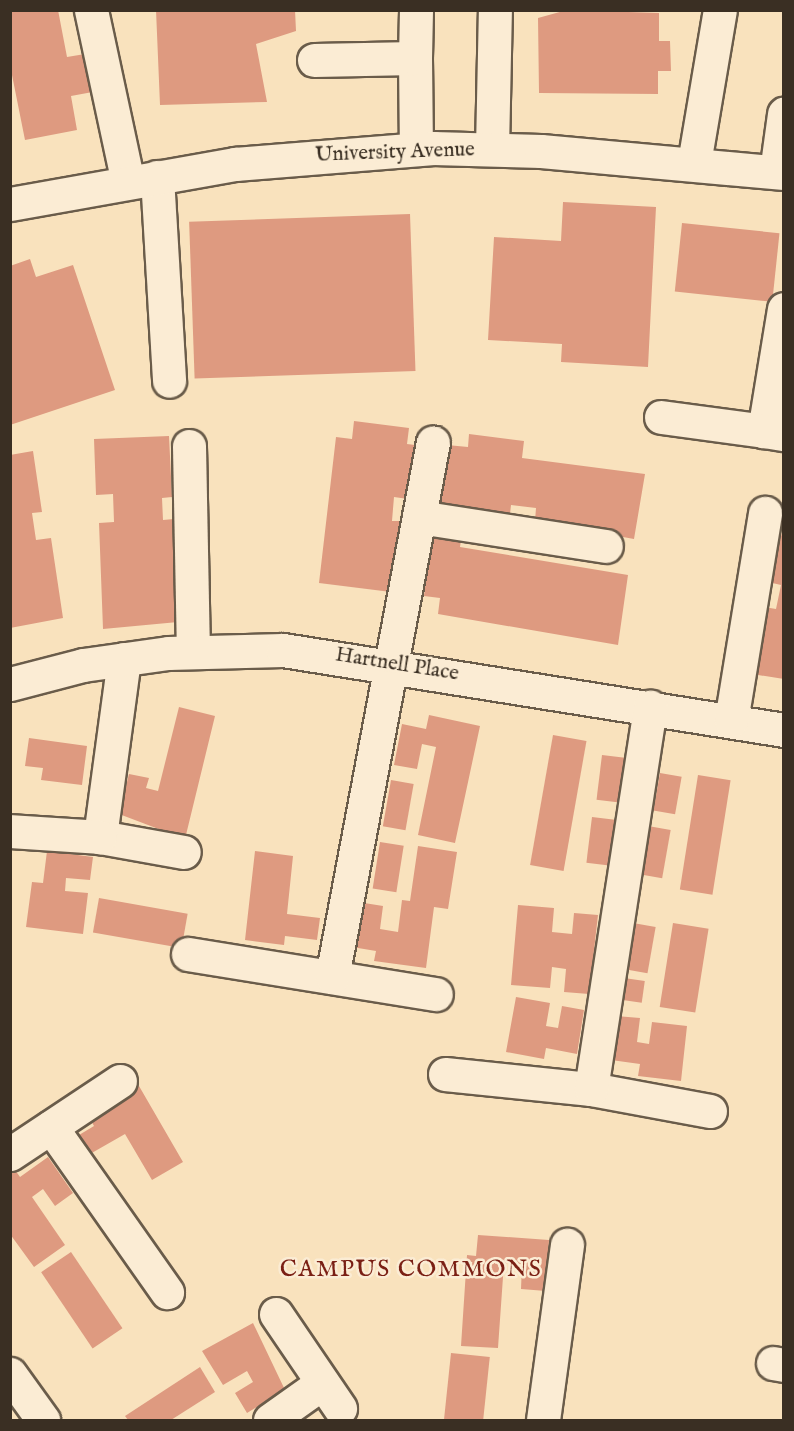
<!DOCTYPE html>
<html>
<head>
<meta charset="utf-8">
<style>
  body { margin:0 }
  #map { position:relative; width:794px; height:1431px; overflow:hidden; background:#f9e2bd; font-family:"IM FELL English",serif }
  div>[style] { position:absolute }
  .building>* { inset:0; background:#de9a80; transform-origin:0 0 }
  .roads { filter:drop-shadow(2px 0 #6a5c4a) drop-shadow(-2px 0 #6a5c4a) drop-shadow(0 2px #6a5c4a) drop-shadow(0 -2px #6a5c4a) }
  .minor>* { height:33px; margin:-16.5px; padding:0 16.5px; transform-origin:16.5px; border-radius:16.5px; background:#fbecd4 }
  span { translate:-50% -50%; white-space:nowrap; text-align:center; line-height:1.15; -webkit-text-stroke:5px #fbecd4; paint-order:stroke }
  .street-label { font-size:21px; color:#3a2f23 }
  .quarter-label { font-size:24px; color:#7a1f14; letter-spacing:1.5px }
  .frame { position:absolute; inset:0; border:12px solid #3a2f23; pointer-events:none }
</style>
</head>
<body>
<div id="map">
  <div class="building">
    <i style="clip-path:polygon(10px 10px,58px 10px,67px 57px,91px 53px,98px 91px,71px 96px,77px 130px,25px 140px,10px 65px)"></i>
    <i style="clip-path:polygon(156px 10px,295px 10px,296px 31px,256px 44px,267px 102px,160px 105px)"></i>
    <i style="clip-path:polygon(567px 10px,659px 13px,659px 41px,670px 41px,671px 71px,658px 71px,658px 94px,539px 93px,538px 18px)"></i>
    <i style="clip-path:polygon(563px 202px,656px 207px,648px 367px,561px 362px,562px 344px,488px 340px,494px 237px,561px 241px)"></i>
    <i style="left:410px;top:214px;width:157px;height:221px;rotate:88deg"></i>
    <i style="left:682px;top:223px;width:98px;height:69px;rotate:6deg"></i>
    <i style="clip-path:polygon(30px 259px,36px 277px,73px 265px,115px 390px,10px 425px,10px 266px)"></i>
    <i style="clip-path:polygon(354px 421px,409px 428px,407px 444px,415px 445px,408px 499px,394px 497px,392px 521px,401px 521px,391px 592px,319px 583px,336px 437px,352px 439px)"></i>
    <i style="clip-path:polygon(469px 434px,524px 441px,522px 458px,645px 474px,634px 539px,535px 521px,536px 508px,511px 505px,510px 514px,440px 506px,447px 445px,468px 447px)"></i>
    <i style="clip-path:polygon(169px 436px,172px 497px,162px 498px,163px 520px,174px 519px,178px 622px,103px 629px,99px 523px,114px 522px,113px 494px,96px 495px,94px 439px)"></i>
    <i style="clip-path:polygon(33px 451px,42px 512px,32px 513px,36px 540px,51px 538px,63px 618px,10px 628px,10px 455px)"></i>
    <i style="clip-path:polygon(784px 526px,784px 679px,752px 674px,764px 607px,776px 609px,781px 585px,768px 582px)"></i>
    <i style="clip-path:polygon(431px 536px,461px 540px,460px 547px,628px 575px,618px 645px,438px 614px,440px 598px,424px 596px)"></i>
    <i style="clip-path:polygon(179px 707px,215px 716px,185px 839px,119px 814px,129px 774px,149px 778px,146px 788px,158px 791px)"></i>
    <i style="clip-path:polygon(429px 715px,480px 726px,455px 843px,418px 835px,436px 747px,422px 744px,417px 769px,394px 765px,402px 724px,426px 729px)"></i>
    <i style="left:553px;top:735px;width:34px;height:132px;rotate:10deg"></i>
    <i style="clip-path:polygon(29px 738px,87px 746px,82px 785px,41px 780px,43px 768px,25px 766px)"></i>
    <i style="left:602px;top:755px;width:23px;height:45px;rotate:7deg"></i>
    <i style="left:660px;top:773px;width:22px;height:38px;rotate:10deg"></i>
    <i style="left:698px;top:775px;width:33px;height:116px;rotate:9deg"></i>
    <i style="left:391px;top:780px;width:23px;height:47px;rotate:10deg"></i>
    <i style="left:592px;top:817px;width:23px;height:46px;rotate:7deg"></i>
    <i style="left:648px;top:826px;width:23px;height:49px;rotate:10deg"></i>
    <i style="left:380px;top:842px;width:24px;height:47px;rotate:9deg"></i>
    <i style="clip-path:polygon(418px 846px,457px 852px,448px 909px,434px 907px,426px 968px,374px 961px,376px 951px,352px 947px,358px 902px,383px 906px,380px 929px,398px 932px,402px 900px,410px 901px)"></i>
    <i style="clip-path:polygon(47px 851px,93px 857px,90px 880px,66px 878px,65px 891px,88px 893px,83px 934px,26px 927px,32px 882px,43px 883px)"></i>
    <i style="clip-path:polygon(255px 851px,293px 856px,287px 914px,320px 918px,317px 940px,285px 936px,284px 945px,245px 940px)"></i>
    <i style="left:99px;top:898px;width:90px;height:35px;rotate:10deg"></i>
    <i style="clip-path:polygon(518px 905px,554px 908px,552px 932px,572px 934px,574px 913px,598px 915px,589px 994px,564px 992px,566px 969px,552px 967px,550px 988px,511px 985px)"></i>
    <i style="left:633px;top:923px;width:23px;height:47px;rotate:10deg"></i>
    <i style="left:673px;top:923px;width:36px;height:85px;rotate:9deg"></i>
    <i style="left:624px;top:978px;width:21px;height:22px;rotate:8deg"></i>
    <i style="clip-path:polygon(516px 997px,550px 1003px,546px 1026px,558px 1028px,562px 1006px,584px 1010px,577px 1054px,546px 1048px,544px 1059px,506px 1052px)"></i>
    <i style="clip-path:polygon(616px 1016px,640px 1018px,637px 1042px,649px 1044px,652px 1022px,687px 1026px,681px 1081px,638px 1076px,640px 1064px,611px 1060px)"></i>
    <i style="clip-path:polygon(139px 1086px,183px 1162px,152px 1180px,125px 1134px,90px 1154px,79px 1135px,94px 1126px,88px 1115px)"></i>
    <i style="clip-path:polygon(48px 1157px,73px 1193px,55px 1206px,43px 1189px,32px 1197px,65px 1245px,34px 1267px,10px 1234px,10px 1173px,15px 1170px,20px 1177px)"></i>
    <i style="clip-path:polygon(478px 1235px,549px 1240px,546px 1291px,521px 1289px,522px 1264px,504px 1263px,498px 1348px,461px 1346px,467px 1255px,476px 1256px)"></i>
    <i style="left:71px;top:1252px;width:92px;height:36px;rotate:56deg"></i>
    <i style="clip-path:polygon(253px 1323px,285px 1390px,247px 1413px,235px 1393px,253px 1382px,247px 1371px,223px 1385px,202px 1351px)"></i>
    <i style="left:451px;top:1353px;width:39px;height:67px;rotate:6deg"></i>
    <i style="clip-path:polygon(200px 1367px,215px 1392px,171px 1420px,128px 1420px,125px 1416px)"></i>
  </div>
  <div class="roads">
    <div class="minor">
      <i style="left:91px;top:10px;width:176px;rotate:77.9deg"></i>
      <i style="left:415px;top:58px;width:91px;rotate:89.4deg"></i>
      <i style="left:314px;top:60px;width:101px;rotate:-1.1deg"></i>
      <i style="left:415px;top:58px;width:48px;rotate:-88.8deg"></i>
      <i style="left:492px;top:149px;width:139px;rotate:-88.8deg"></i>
      <i style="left:694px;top:163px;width:155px;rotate:-80.4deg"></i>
      <i style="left:776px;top:172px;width:59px;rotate:-82.1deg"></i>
      <i style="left:157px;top:177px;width:204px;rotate:86.6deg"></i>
      <i style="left:10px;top:204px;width:229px;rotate:-10.1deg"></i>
      <i style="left:235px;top:164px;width:199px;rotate:-4.6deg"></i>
      <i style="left:433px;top:148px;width:108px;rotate:1.6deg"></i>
      <i style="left:541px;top:151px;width:244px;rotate:5.2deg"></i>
      <i style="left:784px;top:309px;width:124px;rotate:99.3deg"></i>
      <i style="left:764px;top:431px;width:20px;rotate:9deg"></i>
      <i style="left:661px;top:417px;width:104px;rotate:7.7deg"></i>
      <i style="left:189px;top:446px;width:205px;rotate:88.9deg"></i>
      <i style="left:419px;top:517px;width:189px;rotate:8.8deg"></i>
      <i style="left:124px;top:659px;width:180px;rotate:97.7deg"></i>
      <i style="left:100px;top:837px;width:85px;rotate:10.1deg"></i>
      <i style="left:10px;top:684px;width:75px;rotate:-14.6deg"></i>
      <i style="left:83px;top:665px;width:86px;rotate:-8deg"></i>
      <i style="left:168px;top:653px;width:115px;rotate:-1.5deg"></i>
      <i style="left:283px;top:650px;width:507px;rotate:9.07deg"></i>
      <i style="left:731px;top:721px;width:211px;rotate:-80.7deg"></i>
      <i style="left:10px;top:831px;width:90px;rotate:3.8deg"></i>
      <i style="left:188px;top:954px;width:251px;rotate:9.2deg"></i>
      <i style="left:332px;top:977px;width:544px;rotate:-79.31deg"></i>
      <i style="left:445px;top:1074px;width:147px;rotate:5.9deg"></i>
      <i style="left:591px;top:1089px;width:121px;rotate:10.5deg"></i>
      <i style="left:591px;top:1089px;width:387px;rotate:-81.2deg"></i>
      <i style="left:51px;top:1127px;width:202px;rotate:54.9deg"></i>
      <i style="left:10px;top:1154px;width:132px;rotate:-33.6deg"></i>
      <i style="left:276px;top:1314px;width:114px;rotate:55.8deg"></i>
      <i style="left:773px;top:1363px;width:11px;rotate:10deg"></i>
      <i style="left:10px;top:1374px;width:57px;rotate:54.3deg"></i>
      <i style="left:270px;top:1420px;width:64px;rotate:-35.4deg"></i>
      <i style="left:543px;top:1420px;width:177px;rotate:-82.2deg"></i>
    </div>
  </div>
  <div class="street-label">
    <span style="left:395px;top:153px;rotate:-2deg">University Avenue</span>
    <span style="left:397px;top:665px;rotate:9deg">Hartnell Place</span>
  </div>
  <div class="quarter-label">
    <span style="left:411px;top:1270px">CAMPUS COMMONS</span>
  </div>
  <div class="frame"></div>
</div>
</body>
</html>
